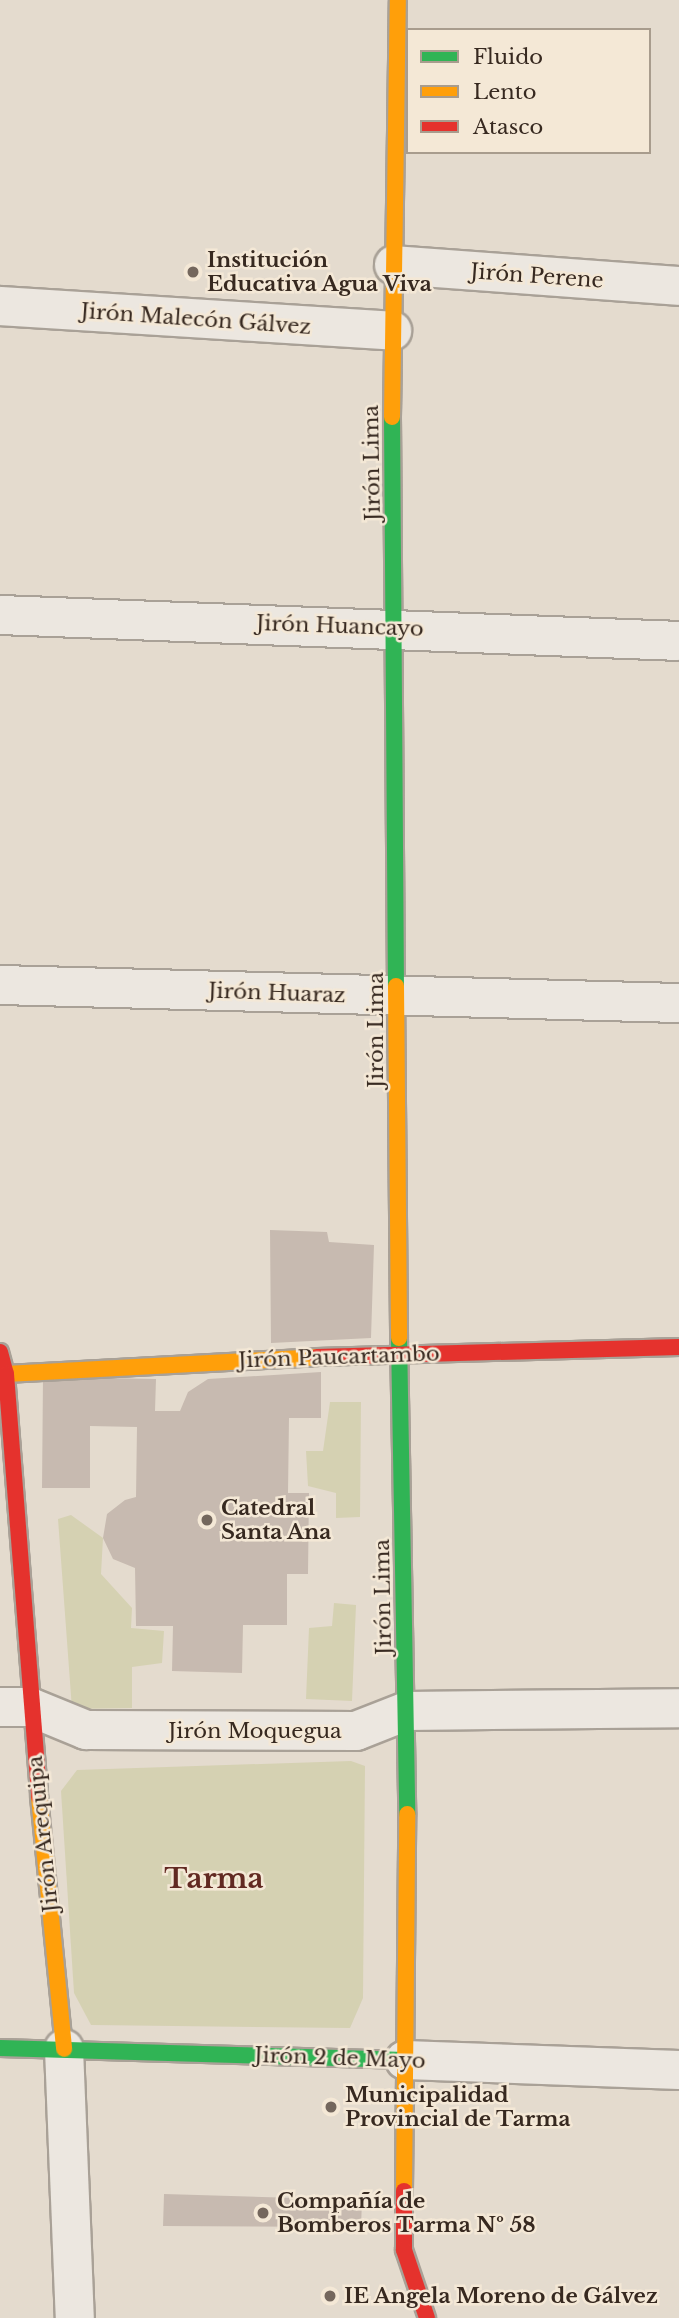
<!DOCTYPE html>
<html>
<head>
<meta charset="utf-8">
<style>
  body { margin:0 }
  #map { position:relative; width:679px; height:2318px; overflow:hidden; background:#e4dbce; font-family:"Libre Baskerville",serif }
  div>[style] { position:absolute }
  .green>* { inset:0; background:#d5d1b2 }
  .building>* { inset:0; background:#c7bab0 }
  .roads { filter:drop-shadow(2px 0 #a9a197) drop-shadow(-2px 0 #a9a197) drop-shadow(0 2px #a9a197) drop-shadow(0 -2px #a9a197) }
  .street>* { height:38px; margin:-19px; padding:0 19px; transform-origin:19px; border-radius:19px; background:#ece7e0 }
  .fast>* { height:16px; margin:-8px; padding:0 8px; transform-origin:8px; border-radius:8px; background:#30b455 }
  .slow>* { height:16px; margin:-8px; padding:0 8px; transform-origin:8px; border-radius:8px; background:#ff9f0a }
  .jam>* { height:16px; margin:-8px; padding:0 8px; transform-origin:8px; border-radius:8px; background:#e5322d }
  .dots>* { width:19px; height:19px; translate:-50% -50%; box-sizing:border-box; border:4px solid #f4e8d6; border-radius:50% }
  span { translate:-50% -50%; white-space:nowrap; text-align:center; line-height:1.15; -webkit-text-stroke:5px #f4e8d6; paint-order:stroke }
  .poi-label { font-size:21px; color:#372920; font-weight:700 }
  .left { translate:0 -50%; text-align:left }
  .street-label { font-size:21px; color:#372920 }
  .district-label { font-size:28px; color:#622922; font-weight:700 }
  .legend { position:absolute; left:406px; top:28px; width:245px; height:126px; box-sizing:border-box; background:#f4e8d6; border:2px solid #a89c8d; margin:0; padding:9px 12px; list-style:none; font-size:21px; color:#372920 }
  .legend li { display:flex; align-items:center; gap:14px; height:35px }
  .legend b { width:35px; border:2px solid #a89c8d }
</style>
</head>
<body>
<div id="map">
  <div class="green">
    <i style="clip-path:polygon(330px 1402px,361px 1402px,360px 1517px,336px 1518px,336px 1493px,308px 1486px,306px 1451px,323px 1451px)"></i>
    <i style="clip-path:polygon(71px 1515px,103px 1538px,101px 1574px,132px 1608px,131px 1628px,164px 1631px,162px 1663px,132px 1667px,132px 1708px,72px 1709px,58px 1519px)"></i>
    <i style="clip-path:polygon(334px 1603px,356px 1605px,352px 1701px,306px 1699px,309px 1628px,332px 1626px)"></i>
    <i style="clip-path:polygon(351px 1761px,365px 1766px,363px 1998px,350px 2028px,91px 2025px,74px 1993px,61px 1791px,77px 1770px)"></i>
  </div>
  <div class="building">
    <i style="clip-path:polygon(270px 1230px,327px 1232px,329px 1242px,374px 1245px,371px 1338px,271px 1343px)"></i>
    <i style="clip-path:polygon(321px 1372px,321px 1418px,289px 1418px,288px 1493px,309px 1493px,308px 1574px,287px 1574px,287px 1625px,243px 1625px,242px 1673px,172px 1671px,173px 1626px,136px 1626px,135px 1568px,113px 1559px,103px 1538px,107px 1514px,125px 1500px,136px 1497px,137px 1427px,90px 1426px,90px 1488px,42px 1488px,43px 1377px,156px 1379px,155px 1411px,180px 1411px,188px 1392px,208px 1379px)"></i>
    <i style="clip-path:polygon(164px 2194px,362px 2200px,361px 2227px,163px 2226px)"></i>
  </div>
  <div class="roads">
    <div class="street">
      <i style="left:394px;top:265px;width:286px;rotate:4.2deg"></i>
      <i style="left:0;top:306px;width:393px;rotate:3.6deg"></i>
      <i style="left:0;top:615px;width:679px;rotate:2.19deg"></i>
      <i style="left:0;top:985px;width:679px;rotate:1.52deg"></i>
      <i style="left:0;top:1707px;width:30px"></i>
      <i style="left:30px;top:1707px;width:61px;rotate:22.3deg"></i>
      <i style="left:86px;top:1730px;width:270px;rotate:0.2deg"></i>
      <i style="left:356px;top:1731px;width:55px;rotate:-21.4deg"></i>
      <i style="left:407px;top:1711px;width:272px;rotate:-0.6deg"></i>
      <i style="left:64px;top:2049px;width:269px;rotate:87.7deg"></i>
      <i style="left:405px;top:2060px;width:274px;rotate:2.1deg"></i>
    </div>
    <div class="fast">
      <i style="left:392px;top:417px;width:569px;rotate:89.6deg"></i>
      <i style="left:399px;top:1338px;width:476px;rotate:89deg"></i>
      <i style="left:0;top:2048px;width:405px;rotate:1.7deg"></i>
    </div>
    <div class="slow">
      <i style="left:392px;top:417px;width:417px;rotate:-89.2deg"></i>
      <i style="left:396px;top:986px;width:352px;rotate:89.5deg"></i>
      <i style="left:6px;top:1374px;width:311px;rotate:-3.1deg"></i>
      <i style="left:39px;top:1797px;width:253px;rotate:84.3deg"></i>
      <i style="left:404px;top:2191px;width:377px;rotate:-89.5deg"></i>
    </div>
    <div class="jam">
      <i style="left:0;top:1352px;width:23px;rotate:75deg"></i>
      <i style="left:6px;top:1374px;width:424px;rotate:85.5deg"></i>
      <i style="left:317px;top:1357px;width:362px;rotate:-1.6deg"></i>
      <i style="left:404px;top:2191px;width:59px;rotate:90deg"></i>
      <i style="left:404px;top:2250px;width:72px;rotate:71.3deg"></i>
    </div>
  </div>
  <div class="dots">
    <i style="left:193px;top:272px;background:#74675d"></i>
    <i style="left:207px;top:1520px;background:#74675d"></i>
    <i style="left:331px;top:2107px;background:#74675d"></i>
    <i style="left:263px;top:2213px;background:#74675d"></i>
    <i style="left:330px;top:2296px;background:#74675d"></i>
  </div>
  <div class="poi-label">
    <span class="left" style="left:207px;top:272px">Institución<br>Educativa Agua Viva</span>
    <span class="left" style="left:221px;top:1520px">Catedral<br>Santa Ana</span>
    <span class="left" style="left:345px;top:2107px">Municipalidad<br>Provincial de Tarma</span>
    <span class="left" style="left:277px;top:2213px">Compañía de<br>Bomberos Tarma Nº 58</span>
    <span class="left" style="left:344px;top:2296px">IE Angela Moreno de Gálvez</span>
  </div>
  <div class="street-label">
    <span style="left:537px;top:276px;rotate:4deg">Jirón Perene</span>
    <span style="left:196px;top:319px;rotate:4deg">Jirón Malecón Gálvez</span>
    <span style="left:372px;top:463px;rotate:-91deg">Jirón Lima</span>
    <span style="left:340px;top:626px;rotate:2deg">Jirón Huancayo</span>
    <span style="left:277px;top:993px;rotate:2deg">Jirón Huaraz</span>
    <span style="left:376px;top:1030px;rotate:-90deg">Jirón Lima</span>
    <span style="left:339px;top:1357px;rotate:-2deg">Jirón Paucartambo</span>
    <span style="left:383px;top:1597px;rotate:-91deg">Jirón Lima</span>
    <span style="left:255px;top:1731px">Jirón Moquegua</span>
    <span style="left:43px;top:1834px;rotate:-96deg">Jirón Arequipa</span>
    <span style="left:340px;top:2058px;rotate:2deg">Jirón 2 de Mayo</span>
  </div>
  <div class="district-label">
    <span style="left:214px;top:1879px">Tarma</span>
  </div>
  <ul class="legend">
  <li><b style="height:9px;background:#30b455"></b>Fluido</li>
  <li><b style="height:9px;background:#ff9f0a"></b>Lento</li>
  <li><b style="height:9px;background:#e5322d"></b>Atasco</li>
  </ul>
</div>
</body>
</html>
